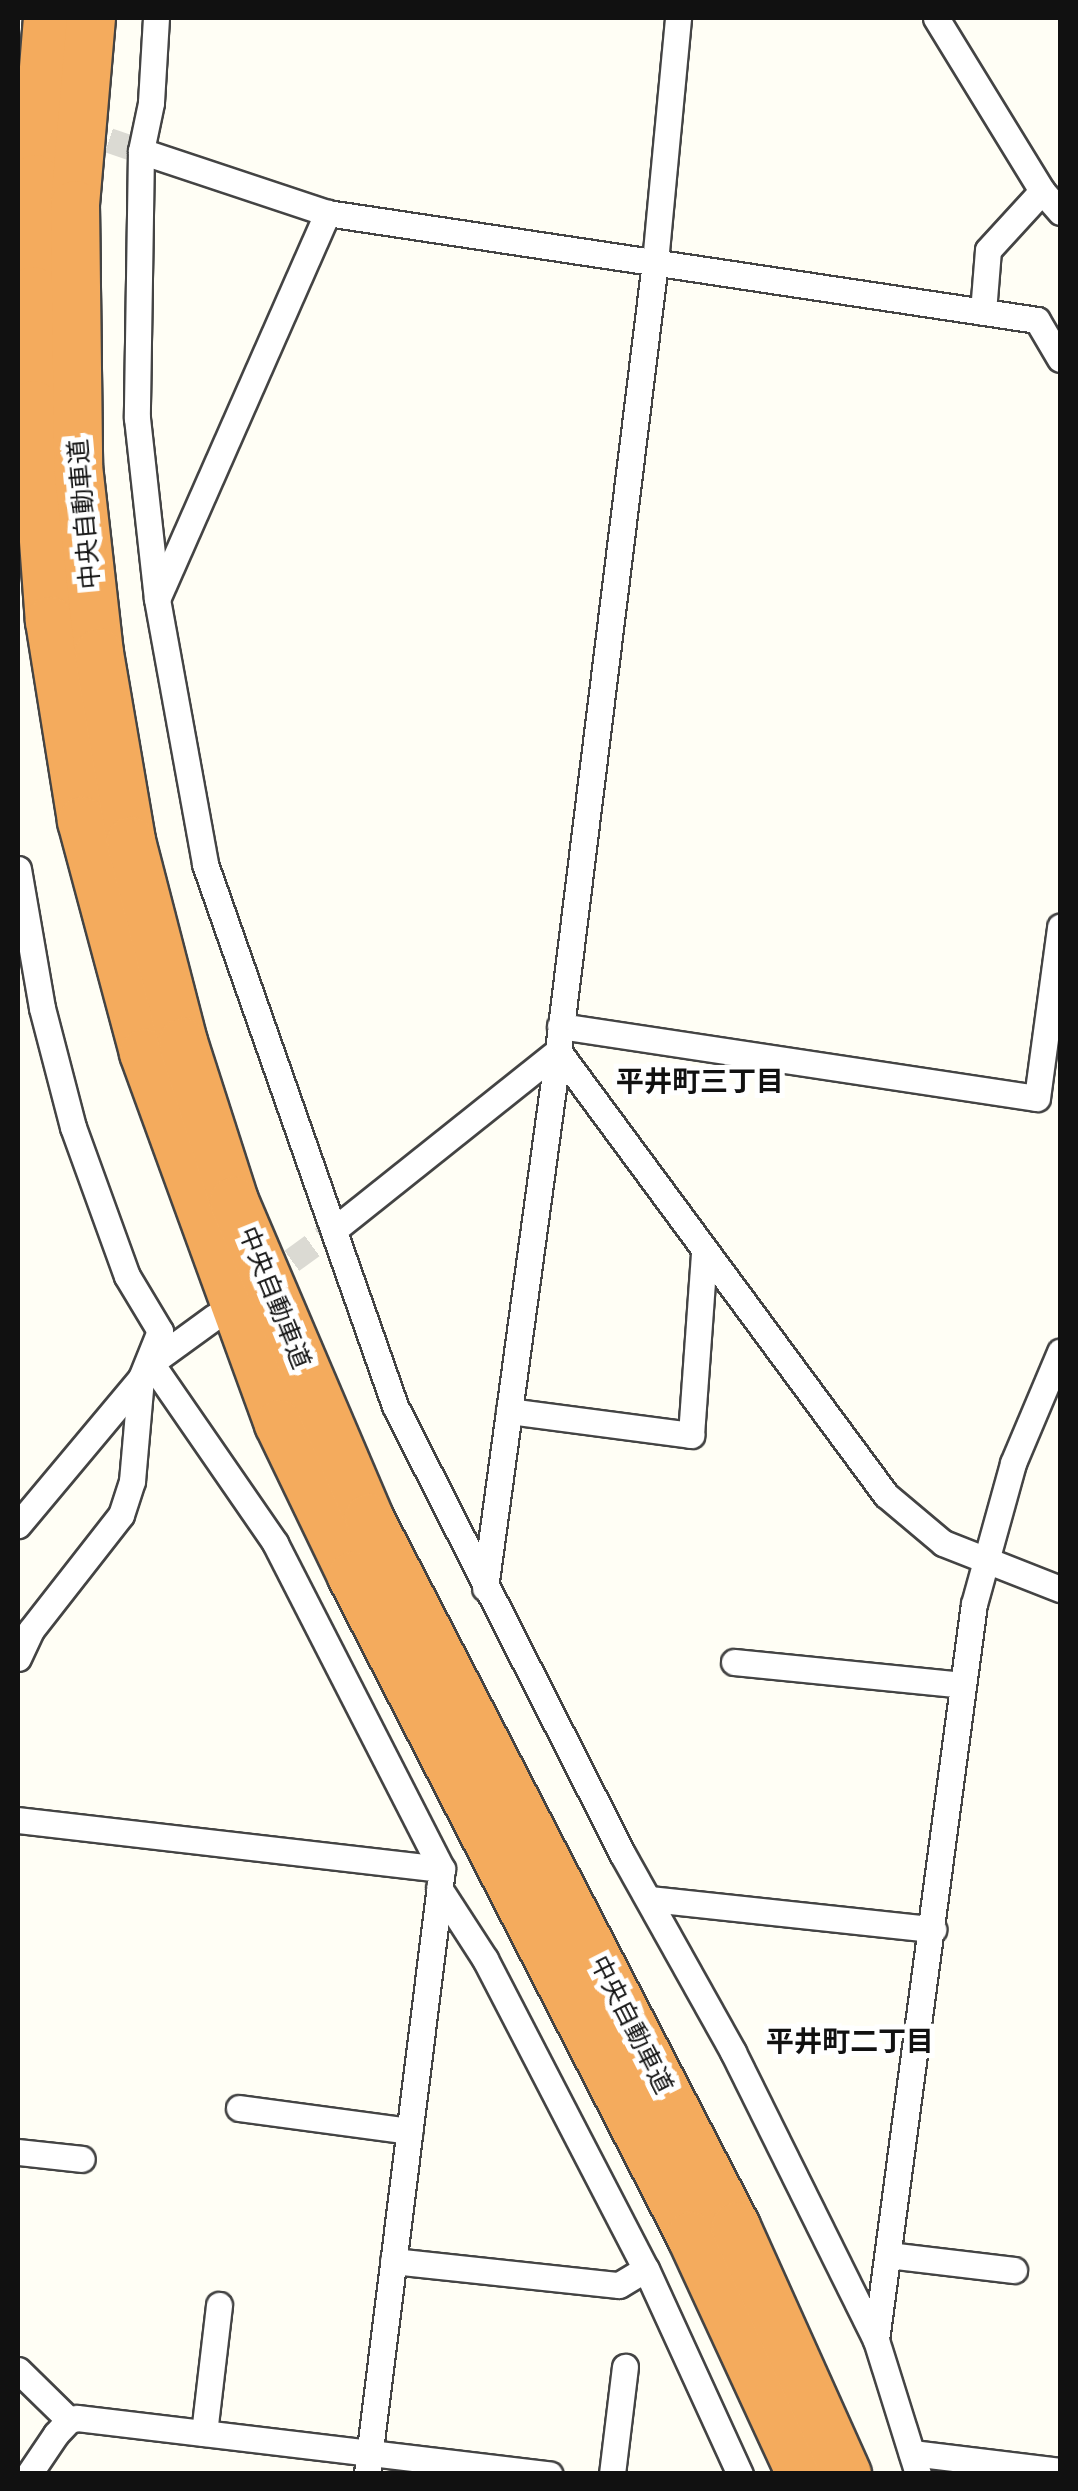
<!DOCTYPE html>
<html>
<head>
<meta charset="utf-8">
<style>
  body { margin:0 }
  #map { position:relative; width:1078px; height:2491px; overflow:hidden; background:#fffef5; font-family:Bitter,"Noto Sans JP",serif }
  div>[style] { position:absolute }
  .minor-tunnel>* { height:25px; margin-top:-12.5px; transform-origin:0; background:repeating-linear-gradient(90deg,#dbdad3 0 25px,transparent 0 37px) }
  .roads { filter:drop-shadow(2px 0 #444) drop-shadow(-2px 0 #444) drop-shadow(0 2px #444) drop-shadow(0 -2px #444) }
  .minor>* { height:25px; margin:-12.5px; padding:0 12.5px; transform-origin:12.5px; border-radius:12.5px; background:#fff }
  .motorway>* { height:48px; margin:-24px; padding:0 24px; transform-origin:24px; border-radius:24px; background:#f4ab5d }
  span { translate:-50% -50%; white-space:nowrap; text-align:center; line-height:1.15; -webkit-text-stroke:10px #fff; paint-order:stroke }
  .street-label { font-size:25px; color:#111 }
  .neighbourhood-label { font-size:28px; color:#111; font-weight:700 }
  .frame { position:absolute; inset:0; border:20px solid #111; pointer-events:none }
</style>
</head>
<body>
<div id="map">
  <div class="minor-tunnel">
    <i style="left:74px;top:128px;width:71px;rotate:18.9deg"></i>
    <i style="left:262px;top:1282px;width:90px;rotate:-36deg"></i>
  </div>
  <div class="roads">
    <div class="minor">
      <i style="left:156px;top:18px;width:85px;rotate:93.4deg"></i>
      <i style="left:151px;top:103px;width:49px;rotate:101.8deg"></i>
      <i style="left:141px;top:151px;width:267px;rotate:90.9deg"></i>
      <i style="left:137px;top:418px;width:182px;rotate:83.7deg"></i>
      <i style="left:157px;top:599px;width:269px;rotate:79.7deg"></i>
      <i style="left:205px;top:864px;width:574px;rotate:70.68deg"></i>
      <i style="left:395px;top:1406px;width:504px;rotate:63.08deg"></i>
      <i style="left:623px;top:1855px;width:226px;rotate:60.8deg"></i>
      <i style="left:733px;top:2052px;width:322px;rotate:63.6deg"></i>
      <i style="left:876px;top:2340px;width:140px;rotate:72.6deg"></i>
      <i style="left:936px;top:18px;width:203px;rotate:58.5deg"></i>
      <i style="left:1042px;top:191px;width:28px;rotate:49deg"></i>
      <i style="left:141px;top:151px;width:196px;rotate:18.4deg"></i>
      <i style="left:327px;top:213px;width:718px;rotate:8.57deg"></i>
      <i style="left:1037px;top:320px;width:45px;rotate:59.5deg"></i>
      <i style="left:983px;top:312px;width:62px;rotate:-85.4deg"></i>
      <i style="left:988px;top:250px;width:80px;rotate:-47.5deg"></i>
      <i style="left:158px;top:597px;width:420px;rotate:-66.2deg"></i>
      <i style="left:18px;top:869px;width:141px;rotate:80.2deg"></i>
      <i style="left:42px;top:1008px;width:123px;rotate:75.4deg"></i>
      <i style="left:73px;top:1127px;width:158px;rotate:70.1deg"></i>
      <i style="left:127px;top:1276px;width:64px;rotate:59deg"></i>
      <i style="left:160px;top:1331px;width:51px;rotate:112deg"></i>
      <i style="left:141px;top:1378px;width:192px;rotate:129.9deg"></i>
      <i style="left:560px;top:1026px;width:482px;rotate:8.6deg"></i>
      <i style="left:1037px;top:1098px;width:173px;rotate:-82.3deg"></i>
      <i style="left:558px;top:1051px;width:552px;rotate:53.55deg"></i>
      <i style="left:886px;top:1495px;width:75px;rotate:40.1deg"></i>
      <i style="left:943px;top:1543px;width:126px;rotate:21.5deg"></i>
      <i style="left:335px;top:1229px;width:285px;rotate:-38.6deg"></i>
      <i style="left:151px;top:1363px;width:219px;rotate:55.4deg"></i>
      <i style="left:275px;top:1543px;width:366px;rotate:62.9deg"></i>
      <i style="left:442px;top:1869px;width:610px;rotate:97.07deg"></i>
      <i style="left:151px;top:1363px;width:78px;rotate:-36.1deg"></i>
      <i style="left:509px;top:1411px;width:184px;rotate:7.5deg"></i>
      <i style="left:691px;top:1435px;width:182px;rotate:-85.9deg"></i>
      <i style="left:485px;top:1588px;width:542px;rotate:-82.26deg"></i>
      <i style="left:558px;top:1051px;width:795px;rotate:-82.99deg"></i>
      <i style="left:655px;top:262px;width:245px;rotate:-84.6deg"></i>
      <i style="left:18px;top:1658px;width:31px;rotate:-65deg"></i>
      <i style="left:31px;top:1630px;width:146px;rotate:-52deg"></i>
      <i style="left:121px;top:1515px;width:36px;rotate:-72deg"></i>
      <i style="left:132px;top:1481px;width:103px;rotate:-85deg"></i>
      <i style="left:734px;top:1662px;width:230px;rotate:5.7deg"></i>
      <i style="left:18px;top:1820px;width:427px;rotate:6.6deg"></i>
      <i style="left:439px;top:1888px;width:85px;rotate:57.1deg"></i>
      <i style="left:485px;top:1959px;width:349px;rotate:62.6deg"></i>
      <i style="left:646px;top:2269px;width:226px;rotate:65.4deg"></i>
      <i style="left:650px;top:1899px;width:285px;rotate:6.1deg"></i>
      <i style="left:239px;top:2108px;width:172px;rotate:7.7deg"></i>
      <i style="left:18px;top:2152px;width:64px;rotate:6.2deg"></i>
      <i style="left:888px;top:2255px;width:127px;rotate:6.8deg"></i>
      <i style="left:393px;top:2261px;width:227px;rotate:6.1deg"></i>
      <i style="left:619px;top:2285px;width:31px;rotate:-31deg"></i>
      <i style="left:876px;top:2340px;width:742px;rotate:-82.42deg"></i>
      <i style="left:974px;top:1604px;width:146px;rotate:-74.5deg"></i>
      <i style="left:1013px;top:1463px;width:121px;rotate:-67.1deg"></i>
      <i style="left:18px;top:2370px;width:71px;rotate:44.4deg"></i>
      <i style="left:204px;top:2433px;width:129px;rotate:-83.3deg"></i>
      <i style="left:912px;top:2453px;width:149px;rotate:6.9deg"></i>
      <i style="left:29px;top:2474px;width:48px;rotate:-56deg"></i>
      <i style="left:56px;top:2434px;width:19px;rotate:-47deg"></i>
      <i style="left:69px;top:2420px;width:8px;rotate:-14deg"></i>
      <i style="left:77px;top:2418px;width:476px;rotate:6.8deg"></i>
      <i style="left:612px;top:2474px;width:108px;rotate:-83.1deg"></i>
    </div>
    <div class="motorway">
      <i style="left:48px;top:18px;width:162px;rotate:94.6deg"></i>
      <i style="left:35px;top:179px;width:112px;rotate:91deg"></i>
      <i style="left:33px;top:291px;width:114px;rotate:89.5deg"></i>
      <i style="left:34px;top:405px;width:217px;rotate:85.8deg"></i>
      <i style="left:50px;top:621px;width:203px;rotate:80.9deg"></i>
      <i style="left:82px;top:821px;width:240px;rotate:75deg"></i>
      <i style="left:144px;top:1053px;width:395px;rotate:70deg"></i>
      <i style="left:279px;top:1424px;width:169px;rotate:64.3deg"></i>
      <i style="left:352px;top:1576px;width:742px;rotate:62.81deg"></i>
      <i style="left:691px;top:2236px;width:262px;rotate:65.2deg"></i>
      <i style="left:91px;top:18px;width:188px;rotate:94.9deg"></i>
      <i style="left:75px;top:205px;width:261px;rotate:89.3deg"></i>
      <i style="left:78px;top:466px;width:188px;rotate:83.6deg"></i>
      <i style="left:99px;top:653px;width:191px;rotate:80.3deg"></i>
      <i style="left:131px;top:841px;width:208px;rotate:75.5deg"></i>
      <i style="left:183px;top:1042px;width:167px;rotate:72.2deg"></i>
      <i style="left:234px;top:1201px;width:345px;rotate:66.9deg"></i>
      <i style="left:369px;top:1518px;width:798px;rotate:62.63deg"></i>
      <i style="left:736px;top:2227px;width:271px;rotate:65.8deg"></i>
    </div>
  </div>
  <div class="street-label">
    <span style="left:85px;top:514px;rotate:-95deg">中央自動車道</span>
    <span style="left:274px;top:1298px;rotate:68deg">中央自動車道</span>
    <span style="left:631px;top:2025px;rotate:63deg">中央自動車道</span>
  </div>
  <div class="neighbourhood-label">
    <span style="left:700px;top:1082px">平井町三丁目</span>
    <span style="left:850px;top:2042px">平井町二丁目</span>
  </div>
  <div class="frame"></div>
</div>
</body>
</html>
